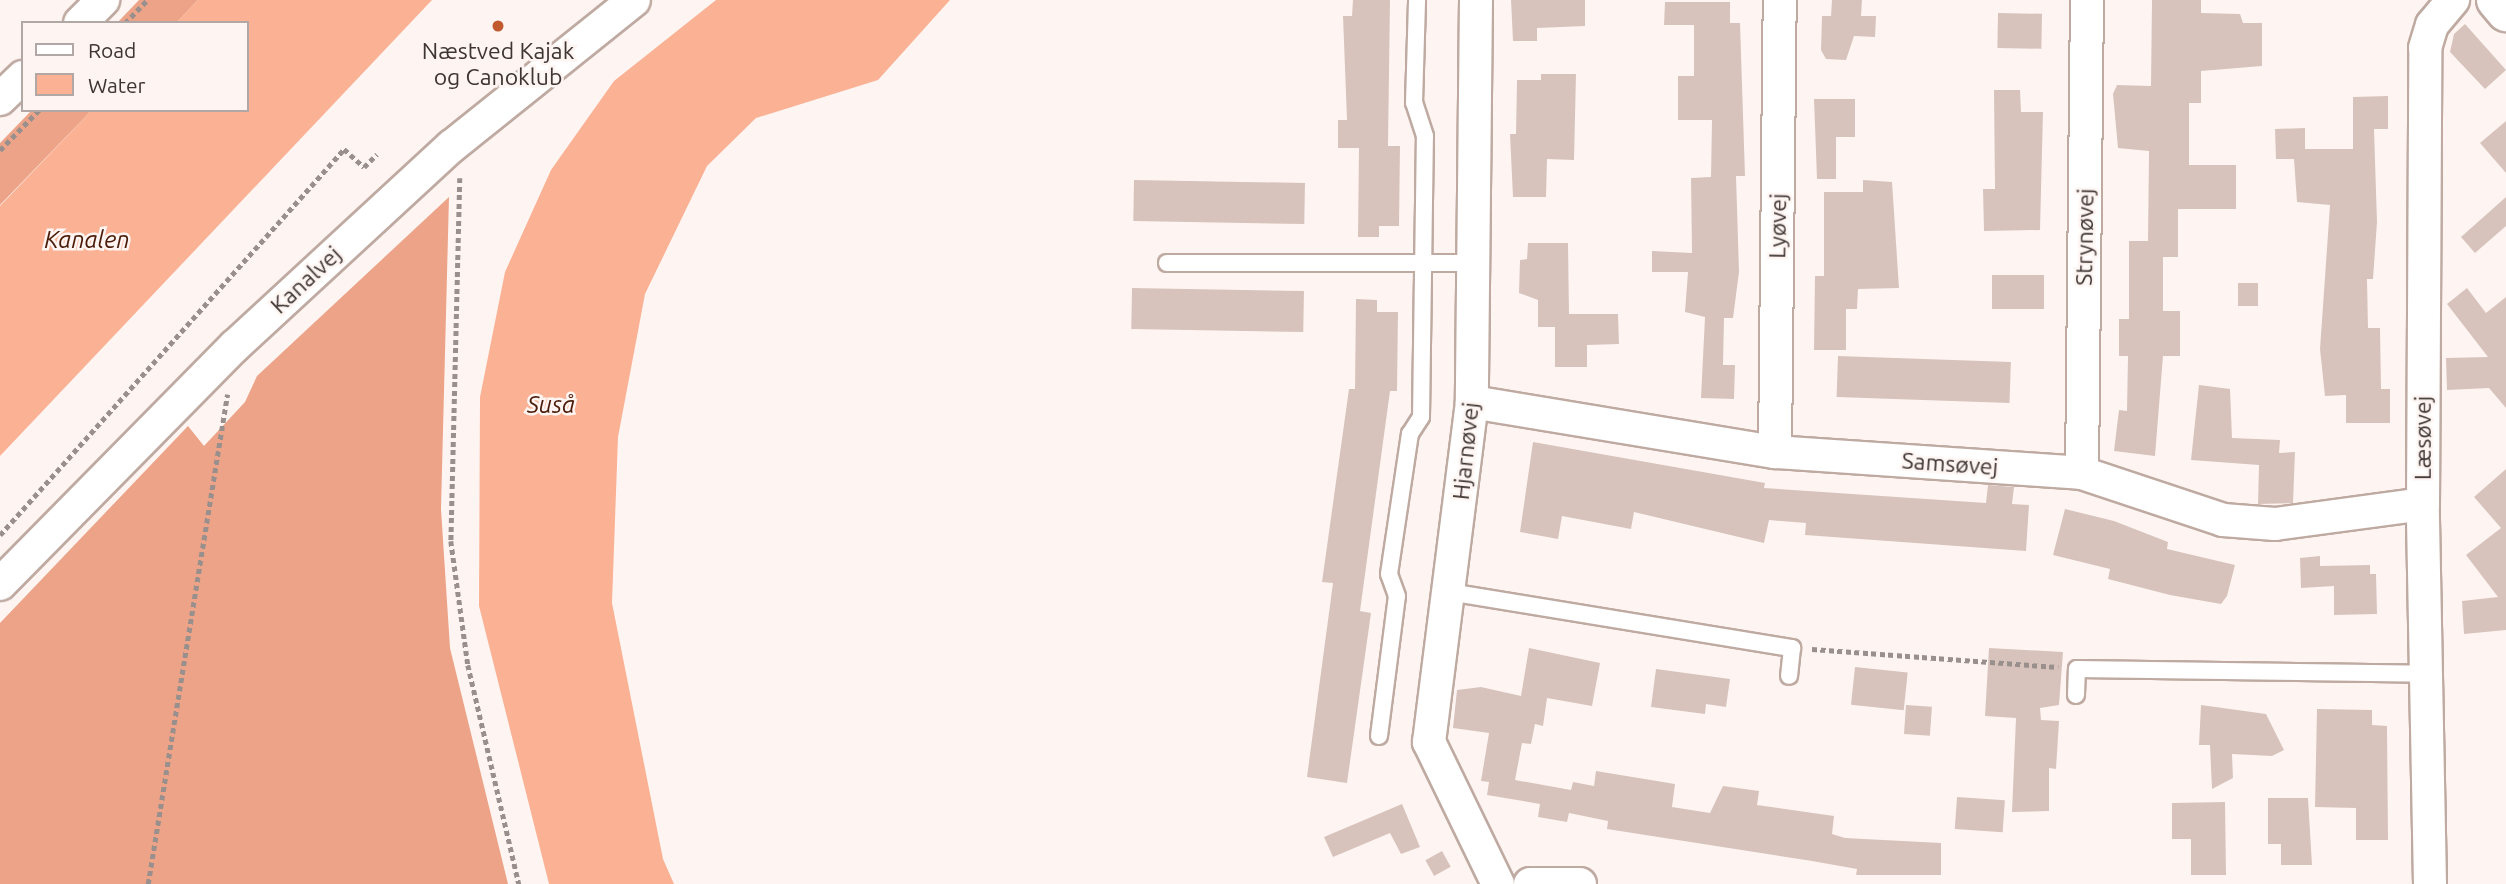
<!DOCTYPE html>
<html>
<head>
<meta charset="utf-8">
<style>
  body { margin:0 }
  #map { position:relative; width:2506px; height:884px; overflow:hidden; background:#fef5f2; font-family:Ubuntu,sans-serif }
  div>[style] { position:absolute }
  .forest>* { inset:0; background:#eca387 }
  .water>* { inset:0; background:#fab194 }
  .building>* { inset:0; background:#d8c3bc; transform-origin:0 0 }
  .path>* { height:4.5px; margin-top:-2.25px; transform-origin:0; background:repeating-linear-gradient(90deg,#99908d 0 5px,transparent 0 8.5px) }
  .roads { filter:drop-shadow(2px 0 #bfaaa2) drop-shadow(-2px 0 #bfaaa2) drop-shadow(0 2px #bfaaa2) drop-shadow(0 -2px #bfaaa2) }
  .lane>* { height:16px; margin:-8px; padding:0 8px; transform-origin:8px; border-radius:8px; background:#fff }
  .street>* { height:32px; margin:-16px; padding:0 16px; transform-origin:16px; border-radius:16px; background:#fff }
  .secondary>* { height:38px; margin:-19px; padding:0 19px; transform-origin:19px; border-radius:19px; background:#fff }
  .dots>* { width:19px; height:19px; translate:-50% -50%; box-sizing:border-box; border:4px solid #fef5f2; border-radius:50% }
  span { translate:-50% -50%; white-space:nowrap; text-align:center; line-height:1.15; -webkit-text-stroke:5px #fef5f2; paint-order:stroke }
  .poi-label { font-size:23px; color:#3d3532 }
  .street-label { font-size:23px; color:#3d3532 }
  .water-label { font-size:24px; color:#4a1c09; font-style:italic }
  .legend { position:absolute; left:21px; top:21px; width:228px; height:91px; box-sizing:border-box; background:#fef5f2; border:2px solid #b1a8a5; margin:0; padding:9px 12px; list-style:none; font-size:21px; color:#3d3532 }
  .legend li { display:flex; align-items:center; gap:14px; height:35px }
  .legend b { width:35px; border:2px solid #b1a8a5 }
</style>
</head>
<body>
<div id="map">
  <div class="forest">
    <i style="clip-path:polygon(139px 0,198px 0,176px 23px,117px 23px)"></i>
    <i style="clip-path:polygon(32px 110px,92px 110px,0 205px,0 143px)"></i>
    <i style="clip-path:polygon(449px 197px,441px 509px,450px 648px,508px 884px,0 884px,0 623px,188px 426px,204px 446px,245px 402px,257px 376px)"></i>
  </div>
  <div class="water">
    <i style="clip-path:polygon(198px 0,432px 0,0 456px,0 206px,92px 110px,247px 110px,247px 23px,176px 23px)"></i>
    <i style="clip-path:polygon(716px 0,950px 0,878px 80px,756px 118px,707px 166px,645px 294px,618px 437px,612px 603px,663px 859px,674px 884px,549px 884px,479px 606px,480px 397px,505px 272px,551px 170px,614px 81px)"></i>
  </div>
  <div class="building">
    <i style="clip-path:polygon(1353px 0,1390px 0,1388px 146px,1400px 146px,1399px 226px,1379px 226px,1379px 237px,1358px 237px,1359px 148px,1338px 148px,1338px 120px,1347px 120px,1343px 16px,1352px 16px)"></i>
    <i style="clip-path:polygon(1511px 0,1585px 0,1585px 26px,1537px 28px,1537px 41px,1513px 41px)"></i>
    <i style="clip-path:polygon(1832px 0,1862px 0,1861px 16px,1876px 16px,1875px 37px,1854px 36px,1846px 60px,1826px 59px,1821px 50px,1822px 16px,1831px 16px)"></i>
    <i style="clip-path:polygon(2152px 0,2201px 0,2201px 13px,2240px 14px,2243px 23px,2262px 23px,2262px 66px,2201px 71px,2201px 103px,2189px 103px,2189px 165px,2236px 165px,2236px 209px,2178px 209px,2178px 257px,2163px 257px,2163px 311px,2180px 311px,2180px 356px,2163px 356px,2155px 456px,2114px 451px,2119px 410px,2127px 411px,2128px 356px,2119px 356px,2119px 319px,2129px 319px,2129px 241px,2148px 241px,2149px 151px,2118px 148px,2113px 94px,2117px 85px,2151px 86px)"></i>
    <i style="clip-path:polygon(1665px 2px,1730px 2px,1730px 23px,1740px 23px,1745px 176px,1736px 176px,1739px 272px,1733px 318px,1724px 318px,1723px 365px,1735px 365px,1734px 399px,1701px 398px,1705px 317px,1685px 312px,1688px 272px,1652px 272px,1652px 251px,1692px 253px,1691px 178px,1711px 177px,1712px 120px,1678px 120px,1678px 76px,1694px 76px,1694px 25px,1664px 25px)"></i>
    <i style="left:1998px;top:13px;width:44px;height:35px;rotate:1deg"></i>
    <i style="clip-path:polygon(2465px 24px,2506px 70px,2485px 89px,2450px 52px,2454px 34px)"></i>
    <i style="clip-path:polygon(1541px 74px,1576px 74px,1574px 160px,1547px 159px,1546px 197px,1513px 197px,1510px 134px,1516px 134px,1517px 80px,1541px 80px)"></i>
    <i style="clip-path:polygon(1994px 90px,2020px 90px,2021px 112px,2043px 112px,2040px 230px,1984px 231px,1983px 189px,1995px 189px)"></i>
    <i style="clip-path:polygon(2388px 96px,2388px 129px,2374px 129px,2377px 222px,2373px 279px,2367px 279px,2368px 328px,2380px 328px,2381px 389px,2390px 389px,2390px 423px,2346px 423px,2346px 395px,2325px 396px,2320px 349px,2330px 205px,2297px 202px,2294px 159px,2276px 159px,2275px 129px,2305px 128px,2305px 149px,2353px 149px,2353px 97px)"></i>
    <i style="clip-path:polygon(1814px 99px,1855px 99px,1855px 137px,1836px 137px,1836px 179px,1817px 179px)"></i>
    <i style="clip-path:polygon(2506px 121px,2506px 173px,2480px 143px)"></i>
    <i style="left:1134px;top:180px;width:171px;height:41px;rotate:1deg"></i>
    <i style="clip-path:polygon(1863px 180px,1892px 182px,1899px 288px,1858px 289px,1857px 309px,1846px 309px,1846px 350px,1814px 350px,1815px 276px,1824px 276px,1824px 192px,1863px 192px)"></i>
    <i style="clip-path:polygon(2506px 197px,2506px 226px,2475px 253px,2461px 237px)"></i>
    <i style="clip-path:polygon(1528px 243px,1568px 243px,1569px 314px,1618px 314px,1619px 344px,1587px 345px,1587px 367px,1555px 367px,1555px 327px,1538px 327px,1538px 300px,1519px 293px,1520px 260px,1527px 259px)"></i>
    <i style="left:1992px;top:275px;width:52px;height:34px"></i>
    <i style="left:2238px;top:283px;width:20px;height:23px"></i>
    <i style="left:1132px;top:288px;width:172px;height:41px;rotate:1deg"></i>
    <i style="clip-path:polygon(2467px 288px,2486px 313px,2506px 297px,2506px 408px,2489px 388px,2447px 390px,2446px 358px,2488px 357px,2447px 304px)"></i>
    <i style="clip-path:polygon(1356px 299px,1377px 300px,1377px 312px,1398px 312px,1397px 391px,1390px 391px,1360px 611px,1371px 613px,1347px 783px,1307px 777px,1333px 583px,1322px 582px,1349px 389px,1355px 389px)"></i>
    <i style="left:1838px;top:356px;width:173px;height:41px;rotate:2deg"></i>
    <i style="clip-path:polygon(2199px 385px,2230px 389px,2232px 438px,2280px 440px,2279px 453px,2295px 452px,2293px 503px,2258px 504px,2259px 465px,2191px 460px)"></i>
    <i style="clip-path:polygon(1533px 442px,1765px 483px,1764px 488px,1986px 503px,1988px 485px,2014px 487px,2012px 504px,2029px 505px,2026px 551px,1805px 535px,1806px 523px,1769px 520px,1764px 543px,1634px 512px,1631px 529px,1562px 516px,1558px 539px,1520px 532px)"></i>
    <i style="clip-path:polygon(2506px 469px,2506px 630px,2464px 634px,2462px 601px,2498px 597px,2466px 555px,2501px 528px,2474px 497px)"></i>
    <i style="clip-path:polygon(2065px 509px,2114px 521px,2168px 542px,2167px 549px,2235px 565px,2227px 596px,2221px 604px,2170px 595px,2108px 579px,2110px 569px,2053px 555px)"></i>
    <i style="clip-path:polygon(2320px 556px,2320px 566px,2370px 565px,2370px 574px,2376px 574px,2377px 614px,2334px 615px,2334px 586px,2301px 588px,2300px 558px)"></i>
    <i style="clip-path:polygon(1529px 648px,1600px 663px,1592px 706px,1547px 698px,1543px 726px,1535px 724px,1531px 744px,1522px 743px,1515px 780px,1571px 790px,1573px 782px,1594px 786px,1596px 771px,1675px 784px,1672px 807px,1710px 813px,1723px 786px,1759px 791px,1757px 805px,1834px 816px,1832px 834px,1845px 838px,1941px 843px,1941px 875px,1856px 875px,1857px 869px,1812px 861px,1607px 829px,1608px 821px,1569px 813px,1567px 822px,1538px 817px,1540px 804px,1487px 795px,1489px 782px,1481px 781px,1489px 733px,1453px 728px,1457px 690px,1481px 687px,1521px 696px)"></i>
    <i style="clip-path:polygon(1989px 648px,2063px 652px,2059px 705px,2040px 708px,2041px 720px,2059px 721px,2056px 769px,2049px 768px,2049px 811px,2012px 812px,2016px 718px,1985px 716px)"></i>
    <i style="left:1855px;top:667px;width:53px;height:38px;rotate:6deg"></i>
    <i style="clip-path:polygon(1656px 669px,1730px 679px,1726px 707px,1706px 704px,1705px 714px,1651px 707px)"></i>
    <i style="left:1906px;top:705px;width:26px;height:29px;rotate:4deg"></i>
    <i style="clip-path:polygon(2201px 705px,2266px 714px,2284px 750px,2272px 756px,2232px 754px,2233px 778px,2212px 789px,2210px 745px,2199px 745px)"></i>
    <i style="clip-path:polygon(2317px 709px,2372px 710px,2372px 725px,2387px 726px,2388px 840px,2356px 840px,2356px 808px,2315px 807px)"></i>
    <i style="left:1957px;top:797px;width:48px;height:32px;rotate:4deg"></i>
    <i style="clip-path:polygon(2268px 798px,2308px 798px,2312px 865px,2281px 865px,2281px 844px,2268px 844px)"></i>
    <i style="clip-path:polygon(2225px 802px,2226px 875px,2191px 875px,2191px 839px,2172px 839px,2172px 803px)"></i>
    <i style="clip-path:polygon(1402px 804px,1420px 847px,1401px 854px,1390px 833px,1333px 857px,1324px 837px)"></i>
    <i style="left:1442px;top:851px;width:18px;height:19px;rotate:61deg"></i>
  </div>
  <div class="path">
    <i style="left:125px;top:23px;width:32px;rotate:-46deg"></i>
    <i style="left:0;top:150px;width:56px;rotate:-45.7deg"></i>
    <i style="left:460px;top:178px;width:363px;rotate:91.4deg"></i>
    <i style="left:451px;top:541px;width:125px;rotate:82.2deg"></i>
    <i style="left:468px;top:665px;width:225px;rotate:76.9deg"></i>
    <i style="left:0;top:535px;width:517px;rotate:-48.29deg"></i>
    <i style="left:344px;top:149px;width:27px;rotate:42deg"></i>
    <i style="left:364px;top:167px;width:18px;rotate:-45deg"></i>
    <i style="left:1812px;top:649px;width:247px;rotate:4.2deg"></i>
    <i style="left:148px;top:884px;width:496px;rotate:-80.8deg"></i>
  </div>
  <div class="roads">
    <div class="lane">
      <i style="left:1167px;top:263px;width:307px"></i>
      <i style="left:1449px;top:592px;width:348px;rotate:9.3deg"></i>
      <i style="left:1792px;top:648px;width:28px;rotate:96deg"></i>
      <i style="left:2076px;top:695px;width:26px;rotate:-88deg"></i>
      <i style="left:2077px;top:669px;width:349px;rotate:0.8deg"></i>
      <i style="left:1379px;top:736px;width:141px;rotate:-82.7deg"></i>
      <i style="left:1397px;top:596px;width:23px;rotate:-110deg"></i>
      <i style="left:1389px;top:574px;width:142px;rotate:-81.5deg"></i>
      <i style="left:1410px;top:434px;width:20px;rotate:-57deg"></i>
      <i style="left:1421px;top:417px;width:281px;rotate:-89.2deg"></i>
      <i style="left:1425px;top:136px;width:35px;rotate:-108deg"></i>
      <i style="left:1414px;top:103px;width:103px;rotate:-88.3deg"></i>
    </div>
    <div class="street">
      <i style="left:1476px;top:0;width:402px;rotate:90.6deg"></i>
      <i style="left:1472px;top:402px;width:343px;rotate:97.2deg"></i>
      <i style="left:1429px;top:742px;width:158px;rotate:64.1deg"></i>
      <i style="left:80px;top:23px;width:33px;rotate:-45deg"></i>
      <i style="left:0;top:99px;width:32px;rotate:-44deg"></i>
      <i style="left:1472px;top:402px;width:307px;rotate:9.4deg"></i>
      <i style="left:1775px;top:452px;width:308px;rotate:3.9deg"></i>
      <i style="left:2082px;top:473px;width:149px;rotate:18.4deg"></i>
      <i style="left:2223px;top:520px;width:52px;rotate:4.4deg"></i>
      <i style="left:2275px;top:524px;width:149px;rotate:-7.7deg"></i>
      <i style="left:1775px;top:452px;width:452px;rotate:-89.4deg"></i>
      <i style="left:2082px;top:473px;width:473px;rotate:-89.4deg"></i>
      <i style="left:0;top:584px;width:334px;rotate:-45.4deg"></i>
      <i style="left:235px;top:346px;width:295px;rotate:-42.7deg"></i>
      <i style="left:452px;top:146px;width:233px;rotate:-38.7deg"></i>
      <i style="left:1530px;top:884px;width:50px"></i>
      <i style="left:2430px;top:884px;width:380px;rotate:-91.1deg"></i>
      <i style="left:2423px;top:504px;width:456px;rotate:-89.7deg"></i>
      <i style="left:2425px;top:48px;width:24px;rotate:-73deg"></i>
      <i style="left:2432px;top:25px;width:33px;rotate:-50deg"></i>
    </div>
    <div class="secondary">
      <i style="left:2496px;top:0;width:16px;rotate:50deg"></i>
    </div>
  </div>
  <div class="dots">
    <i style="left:498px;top:26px;background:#c15a2f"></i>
  </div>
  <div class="poi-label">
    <span style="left:498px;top:64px">Næstved Kajak<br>og Canoklub</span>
  </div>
  <div class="street-label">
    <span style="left:1778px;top:226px;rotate:-89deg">Lyøvej</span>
    <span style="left:2085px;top:237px;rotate:-89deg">Strynøvej</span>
    <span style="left:306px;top:280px;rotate:-43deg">Kanalvej</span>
    <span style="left:2423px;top:438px;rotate:-90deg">Læsøvej</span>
    <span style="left:1466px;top:451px;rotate:-84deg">Hjarnøvej</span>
    <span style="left:1950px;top:464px;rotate:4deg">Samsøvej</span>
  </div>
  <div class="water-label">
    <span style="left:87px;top:240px">Kanalen</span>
    <span style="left:551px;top:405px">Suså</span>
  </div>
  <ul class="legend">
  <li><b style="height:9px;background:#fff"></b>Road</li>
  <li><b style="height:19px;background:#fab194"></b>Water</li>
  </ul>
</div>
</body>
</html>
